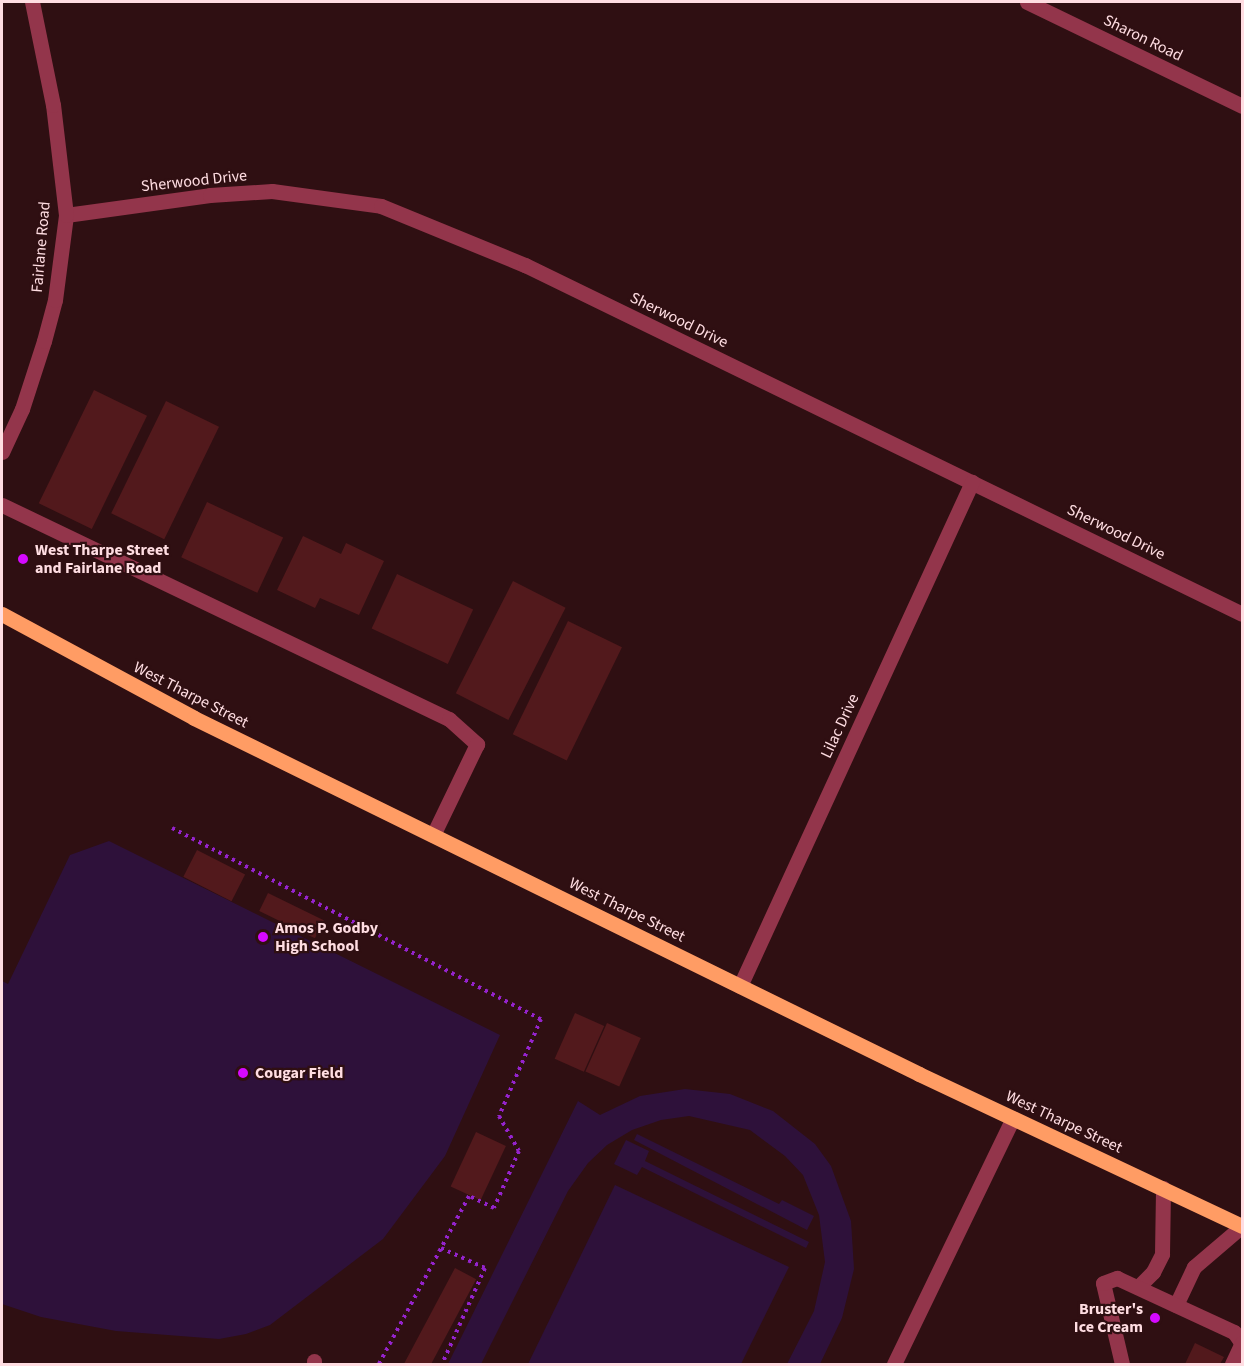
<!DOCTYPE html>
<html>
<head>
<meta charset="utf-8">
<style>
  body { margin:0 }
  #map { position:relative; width:1244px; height:1366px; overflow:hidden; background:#2f0f12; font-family:"Source Sans 3",sans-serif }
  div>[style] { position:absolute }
  .green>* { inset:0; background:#2e113a }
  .building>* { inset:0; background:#52191c; transform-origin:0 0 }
  .path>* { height:4px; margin-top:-2px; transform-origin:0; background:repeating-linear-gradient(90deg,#9523cd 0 3px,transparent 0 7.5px) }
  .minor>* { height:15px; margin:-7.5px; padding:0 7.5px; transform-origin:7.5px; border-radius:7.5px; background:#93354b }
  .major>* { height:15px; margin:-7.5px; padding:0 7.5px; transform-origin:7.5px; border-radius:7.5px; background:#ff9c64 }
  .dots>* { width:16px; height:16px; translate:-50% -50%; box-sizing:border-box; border:3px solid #2f0f12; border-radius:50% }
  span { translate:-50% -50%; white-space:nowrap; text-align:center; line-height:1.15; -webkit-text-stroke:4.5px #2f0f12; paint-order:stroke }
  .street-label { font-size:16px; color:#ffdde2 }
  .poi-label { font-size:16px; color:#ffdde2; font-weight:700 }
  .left { translate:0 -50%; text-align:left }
  .right { translate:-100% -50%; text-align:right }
  .frame { position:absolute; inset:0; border:3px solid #ffdde2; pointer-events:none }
</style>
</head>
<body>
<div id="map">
  <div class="green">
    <i style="clip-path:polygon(109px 841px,500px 1035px,445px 1156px,383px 1239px,270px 1325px,246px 1334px,219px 1339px,116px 1331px,41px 1317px,2px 1304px,2px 981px,8px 984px,70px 855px)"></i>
    <i style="clip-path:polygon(685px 1089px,730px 1094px,773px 1111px,815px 1144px,831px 1166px,851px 1221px,854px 1269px,842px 1318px,820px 1364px,787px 1364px,814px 1311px,825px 1262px,819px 1215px,803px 1175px,785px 1156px,750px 1130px,689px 1116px,661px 1120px,632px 1130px,607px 1145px,588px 1163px,568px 1191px,481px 1364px,448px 1364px,578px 1101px,600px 1115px,640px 1096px)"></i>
    <i style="clip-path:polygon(637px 1134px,779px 1204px,782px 1200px,814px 1216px,807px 1230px,634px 1140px)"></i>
    <i style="clip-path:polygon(626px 1140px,649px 1151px,645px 1161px,809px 1242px,806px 1248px,642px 1167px,637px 1175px,614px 1164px)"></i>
    <i style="clip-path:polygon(615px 1185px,789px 1267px,741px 1364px,528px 1364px)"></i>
  </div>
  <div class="building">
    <i style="left:94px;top:390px;width:59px;height:126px;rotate:26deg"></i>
    <i style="left:166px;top:401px;width:59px;height:125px;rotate:26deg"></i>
    <i style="left:207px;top:502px;width:84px;height:61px;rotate:25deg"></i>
    <i style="clip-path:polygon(303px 536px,341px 554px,346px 543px,384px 561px,359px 615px,320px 598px,315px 608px,277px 590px)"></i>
    <i style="left:397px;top:574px;width:84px;height:60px;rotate:25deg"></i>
    <i style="left:513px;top:581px;width:59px;height:126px;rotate:27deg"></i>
    <i style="left:568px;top:621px;width:60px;height:126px;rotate:26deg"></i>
    <i style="left:197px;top:850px;width:54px;height:30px;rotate:27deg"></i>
    <i style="left:268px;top:893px;width:62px;height:20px;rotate:26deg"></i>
    <i style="left:575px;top:1013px;width:32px;height:50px;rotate:24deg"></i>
    <i style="left:607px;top:1023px;width:37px;height:53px;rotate:24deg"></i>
    <i style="left:476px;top:1132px;width:33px;height:60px;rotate:25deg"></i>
    <i style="left:455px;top:1268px;width:24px;height:108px;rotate:28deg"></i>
    <i style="clip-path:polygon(1195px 1343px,1224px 1357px,1220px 1364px,1185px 1364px)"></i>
  </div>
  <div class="path">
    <i style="left:172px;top:828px;width:416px;rotate:27.4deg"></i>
    <i style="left:541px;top:1019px;width:106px;rotate:113.4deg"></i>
    <i style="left:499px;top:1116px;width:40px;rotate:60.3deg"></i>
    <i style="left:519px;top:1151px;width:62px;rotate:113.7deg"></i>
    <i style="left:494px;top:1208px;width:28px;rotate:-154deg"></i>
    <i style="left:469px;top:1196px;width:191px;rotate:118.2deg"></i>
    <i style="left:441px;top:1248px;width:48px;rotate:24.4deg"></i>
    <i style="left:485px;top:1268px;width:105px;rotate:114.1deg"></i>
  </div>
  <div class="minor">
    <i style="left:1027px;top:2px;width:239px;rotate:25.8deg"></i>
    <i style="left:66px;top:215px;width:145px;rotate:-7.9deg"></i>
    <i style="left:210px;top:195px;width:62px;rotate:-3.7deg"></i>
    <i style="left:272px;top:191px;width:110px;rotate:7.8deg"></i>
    <i style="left:381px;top:206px;width:156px;rotate:22.3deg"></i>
    <i style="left:525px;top:265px;width:797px;rotate:25.95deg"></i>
    <i style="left:2px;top:452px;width:47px;rotate:-65.1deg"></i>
    <i style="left:22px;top:409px;width:71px;rotate:-72.1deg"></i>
    <i style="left:44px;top:341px;width:42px;rotate:-75deg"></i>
    <i style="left:55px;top:300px;width:86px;rotate:-82.6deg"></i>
    <i style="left:66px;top:215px;width:111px;rotate:-96.7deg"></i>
    <i style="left:53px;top:105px;width:105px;rotate:-101.5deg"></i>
    <i style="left:2px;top:505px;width:496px;rotate:25.6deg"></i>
    <i style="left:449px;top:719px;width:38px;rotate:42deg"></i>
    <i style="left:477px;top:744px;width:101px;rotate:115.8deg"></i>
    <i style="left:740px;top:986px;width:555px;rotate:-65.28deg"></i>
    <i style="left:1138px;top:1287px;width:21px;rotate:-45deg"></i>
    <i style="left:1153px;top:1272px;width:20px;rotate:-63deg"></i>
    <i style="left:1162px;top:1254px;width:66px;rotate:-89.1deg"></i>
    <i style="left:1176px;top:1305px;width:42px;rotate:-64.7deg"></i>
    <i style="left:1194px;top:1267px;width:63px;rotate:-40.5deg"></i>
    <i style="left:314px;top:1364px;width:3px;rotate:-90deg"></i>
    <i style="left:894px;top:1364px;width:273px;rotate:-64.2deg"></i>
    <i style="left:1122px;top:1364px;width:83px;rotate:-103.2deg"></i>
    <i style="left:1103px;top:1283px;width:15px;rotate:-20deg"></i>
    <i style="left:1117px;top:1278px;width:129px;rotate:24.8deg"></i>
    <i style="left:1234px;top:1332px;width:14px;rotate:56deg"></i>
    <i style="left:1232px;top:1364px;width:23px;rotate:-65deg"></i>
  </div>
  <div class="major">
    <i style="left:2px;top:614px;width:218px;rotate:28.4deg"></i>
    <i style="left:194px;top:718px;width:808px;rotate:26.15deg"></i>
    <i style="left:919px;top:1074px;width:357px;rotate:25.2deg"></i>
  </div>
  <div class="dots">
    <i style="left:23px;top:559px;background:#d609ff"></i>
    <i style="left:263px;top:937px;background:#d609ff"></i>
    <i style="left:243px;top:1073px;background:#d609ff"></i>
    <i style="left:1155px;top:1318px;background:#d609ff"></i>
  </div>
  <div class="street-label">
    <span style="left:1143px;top:38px;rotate:26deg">Sharon Road</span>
    <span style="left:194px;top:181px;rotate:-6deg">Sherwood Drive</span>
    <span style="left:41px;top:247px;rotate:-85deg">Fairlane Road</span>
    <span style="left:679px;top:320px;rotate:26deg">Sherwood Drive</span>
    <span style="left:1116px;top:532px;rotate:26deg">Sherwood Drive</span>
    <span style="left:191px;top:695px;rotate:27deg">West Tharpe Street</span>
    <span style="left:840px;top:726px;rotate:-65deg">Lilac Drive</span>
    <span style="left:627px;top:910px;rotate:26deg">West Tharpe Street</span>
    <span style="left:1064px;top:1122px;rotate:25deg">West Tharpe Street</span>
  </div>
  <div class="poi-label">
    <span class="left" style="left:35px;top:559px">West Tharpe Street<br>and Fairlane Road</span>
    <span class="left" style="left:275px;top:937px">Amos P. Godby<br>High School</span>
    <span class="left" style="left:255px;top:1073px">Cougar Field</span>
    <span class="right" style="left:1143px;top:1318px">Bruster's<br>Ice Cream</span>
  </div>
  <div class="frame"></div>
</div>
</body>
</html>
